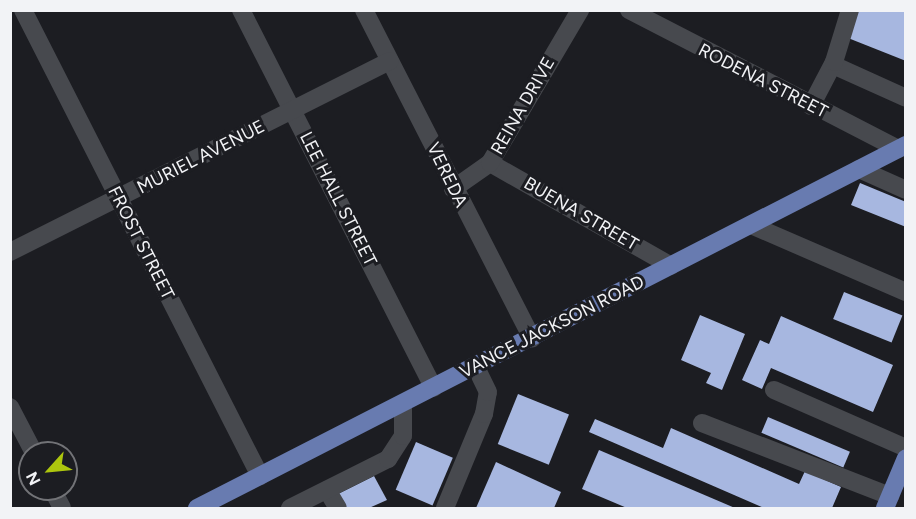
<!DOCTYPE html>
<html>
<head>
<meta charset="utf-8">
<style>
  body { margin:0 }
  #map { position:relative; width:916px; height:519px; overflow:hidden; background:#1c1d22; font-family:Figtree,sans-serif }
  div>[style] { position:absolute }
  .building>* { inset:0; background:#a7b7e0; transform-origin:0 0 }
  .minor>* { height:18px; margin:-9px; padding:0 9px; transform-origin:9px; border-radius:9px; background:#47494e }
  .major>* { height:18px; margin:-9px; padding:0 9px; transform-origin:9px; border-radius:9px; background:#687bb0 }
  span { translate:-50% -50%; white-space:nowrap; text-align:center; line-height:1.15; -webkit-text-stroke:6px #1c1d22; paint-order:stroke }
  .street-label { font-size:18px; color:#f2f3f6 }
  .frame { position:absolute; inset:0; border:12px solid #f2f3f6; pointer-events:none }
  .north { position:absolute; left:18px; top:441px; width:60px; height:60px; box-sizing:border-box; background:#1c1d22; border:2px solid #727377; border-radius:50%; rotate:243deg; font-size:16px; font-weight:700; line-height:24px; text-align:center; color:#f2f3f6 }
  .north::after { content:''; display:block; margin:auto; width:21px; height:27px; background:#adc60e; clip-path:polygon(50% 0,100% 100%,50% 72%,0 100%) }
</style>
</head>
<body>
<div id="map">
  <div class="building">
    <i style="clip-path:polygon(859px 10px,906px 10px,906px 61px,848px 38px)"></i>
    <i style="clip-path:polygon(860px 183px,906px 202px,906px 227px,851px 205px)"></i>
    <i style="left:844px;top:292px;width:63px;height:29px;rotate:22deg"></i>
    <i style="clip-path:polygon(700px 315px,745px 334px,722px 390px,706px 383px,711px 373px,681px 360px)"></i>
    <i style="clip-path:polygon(781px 316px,893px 365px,873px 412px,771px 368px,762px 389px,742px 380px,760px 340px,769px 344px)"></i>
    <i style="left:518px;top:394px;width:55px;height:54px;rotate:22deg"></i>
    <i style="left:768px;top:417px;width:89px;height:17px;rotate:23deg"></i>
    <i style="clip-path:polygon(595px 419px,663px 448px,671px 428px,799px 484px,805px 471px,841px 487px,832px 508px,764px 508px,589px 432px)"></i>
    <i style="left:416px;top:442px;width:40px;height:52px;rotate:23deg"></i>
    <i style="clip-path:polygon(599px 450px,735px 508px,627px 508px,582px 489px)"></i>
    <i style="clip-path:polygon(496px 462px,561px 492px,554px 508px,476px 508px)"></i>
    <i style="clip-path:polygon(374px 476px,387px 500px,369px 508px,346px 508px,338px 494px)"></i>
  </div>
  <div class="minor">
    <i style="left:23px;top:10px;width:523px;rotate:63.04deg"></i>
    <i style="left:241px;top:10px;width:424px;rotate:63deg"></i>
    <i style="left:364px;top:10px;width:369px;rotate:62.9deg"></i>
    <i style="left:629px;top:10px;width:303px;rotate:27.3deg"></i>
    <i style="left:833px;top:65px;width:80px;rotate:24.3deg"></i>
    <i style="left:811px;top:106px;width:50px;rotate:-62.4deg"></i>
    <i style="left:834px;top:62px;width:54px;rotate:-72.9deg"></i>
    <i style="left:490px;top:163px;width:208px;rotate:29.6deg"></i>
    <i style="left:859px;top:169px;width:51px;rotate:24.1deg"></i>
    <i style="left:453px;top:189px;width:45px;rotate:-35.1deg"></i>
    <i style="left:490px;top:163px;width:178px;rotate:-59.5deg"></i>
    <i style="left:751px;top:225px;width:169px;rotate:23.4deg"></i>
    <i style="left:10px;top:252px;width:425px;rotate:-26.7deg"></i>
    <i style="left:774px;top:390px;width:144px;rotate:23.7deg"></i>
    <i style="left:10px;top:407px;width:52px;rotate:62.4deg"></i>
    <i style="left:702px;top:423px;width:202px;rotate:21.2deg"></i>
    <i style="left:52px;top:489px;width:21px;rotate:62deg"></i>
    <i style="left:327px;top:490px;width:21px;rotate:59deg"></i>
    <i style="left:290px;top:508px;width:110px;rotate:-26.6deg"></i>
    <i style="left:388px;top:459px;width:27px;rotate:-57deg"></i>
    <i style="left:403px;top:436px;width:32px;rotate:-90deg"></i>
    <i style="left:445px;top:508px;width:102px;rotate:-67.5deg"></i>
    <i style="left:484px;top:414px;width:22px;rotate:-80deg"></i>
    <i style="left:488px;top:392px;width:30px;rotate:-116deg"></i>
  </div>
  <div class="major">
    <i style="left:197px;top:508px;width:797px;rotate:-27.11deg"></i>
    <i style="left:885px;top:508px;width:54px;rotate:-67.2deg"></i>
  </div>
  <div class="street-label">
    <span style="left:763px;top:81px;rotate:27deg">RODENA STREET</span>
    <span style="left:523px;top:106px;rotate:-60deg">REINA DRIVE</span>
    <span style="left:201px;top:157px;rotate:-27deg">MURIEL AVENUE</span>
    <span style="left:447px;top:175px;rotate:64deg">VEREDA</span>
    <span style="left:338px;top:199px;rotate:63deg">LEE HALL STREET</span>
    <span style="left:581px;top:214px;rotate:30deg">BUENA STREET</span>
    <span style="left:141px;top:243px;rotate:63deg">FROST STREET</span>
    <span style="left:552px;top:327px;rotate:-27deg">VANCE JACKSON ROAD</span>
  </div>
  <div class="frame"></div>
  <div class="north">N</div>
</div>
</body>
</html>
